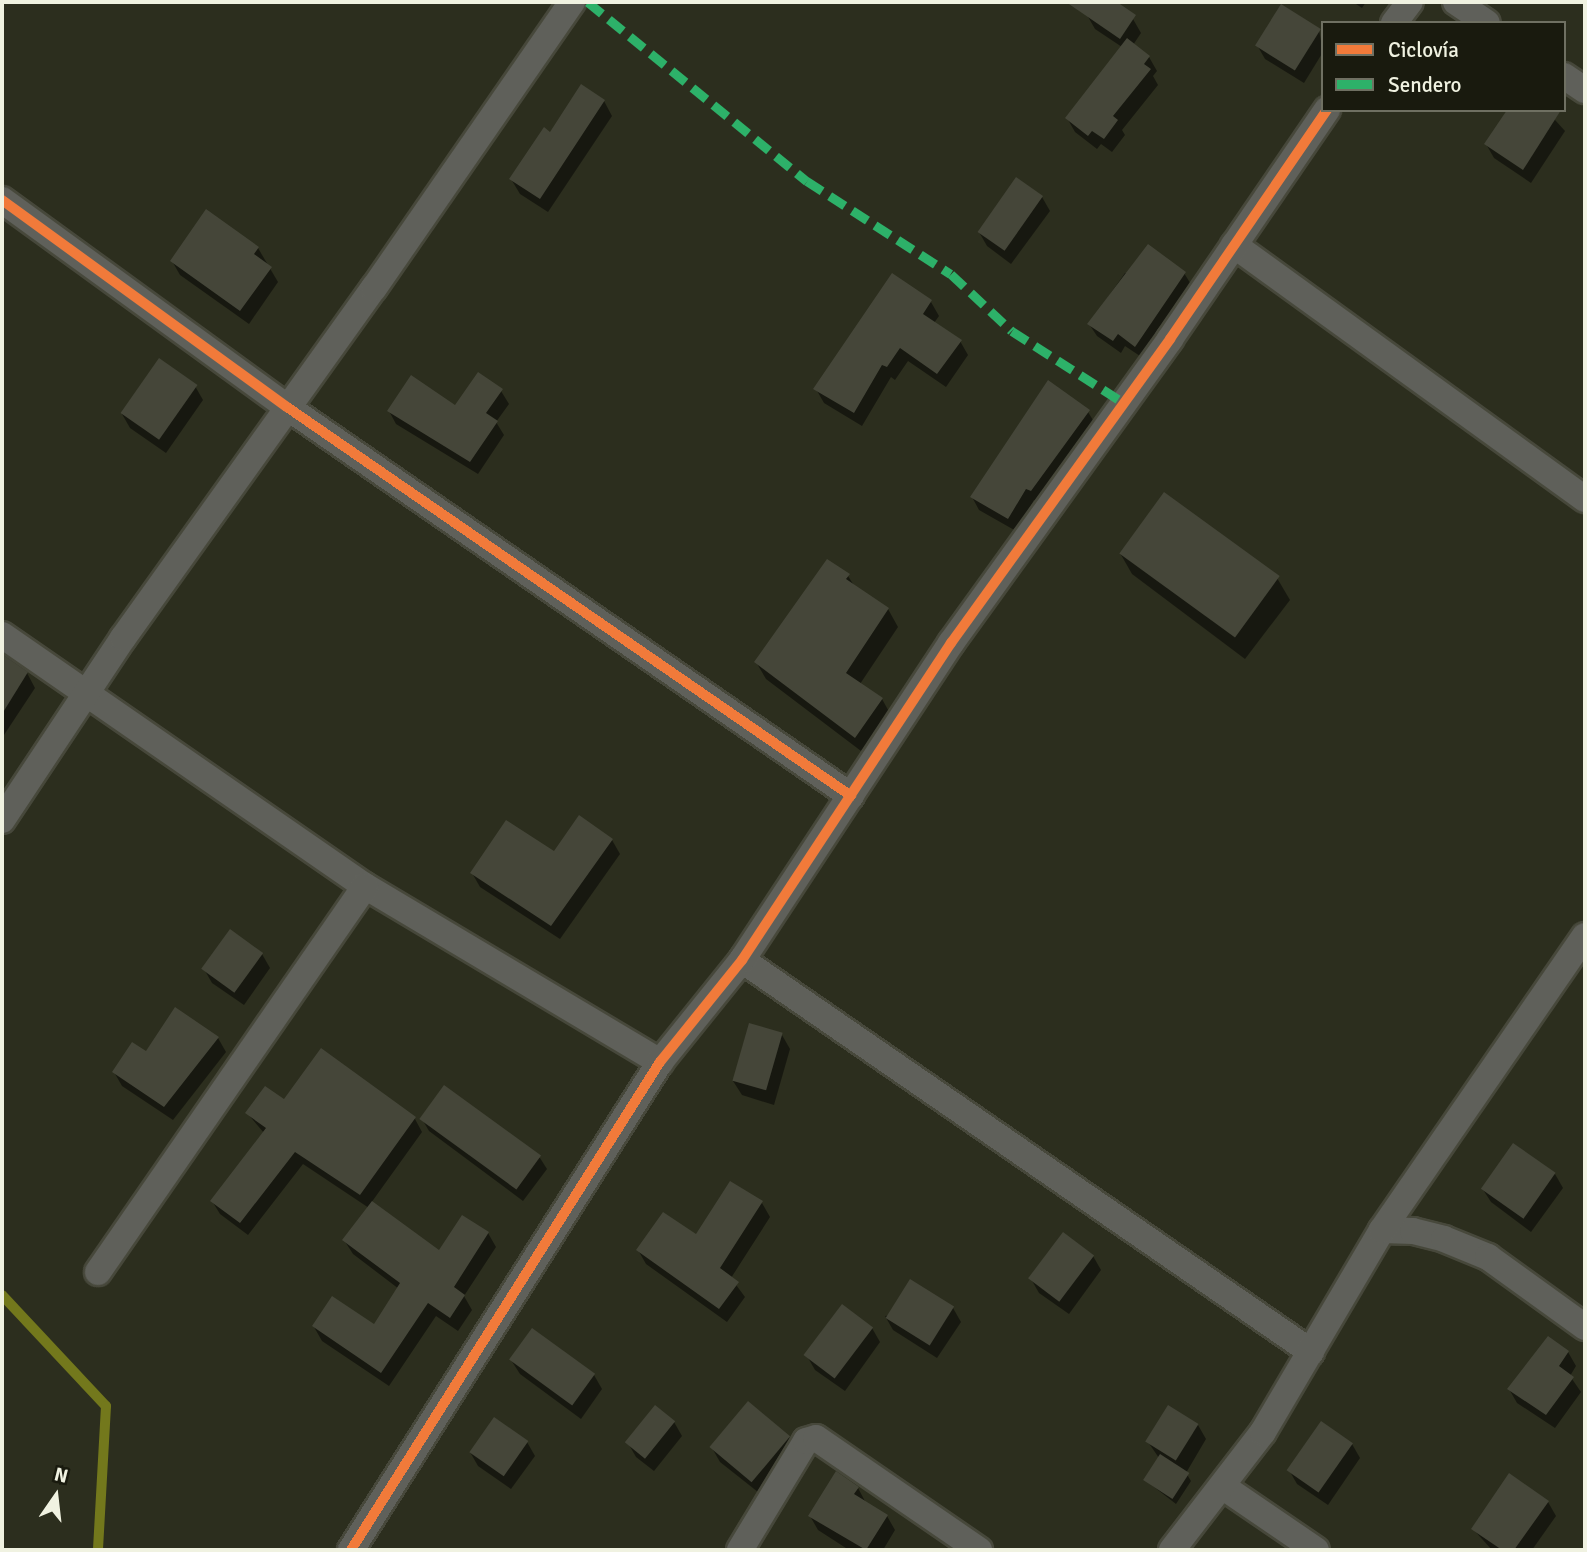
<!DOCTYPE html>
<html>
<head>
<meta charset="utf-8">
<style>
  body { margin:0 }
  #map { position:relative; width:1587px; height:1552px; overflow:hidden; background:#2c2e1e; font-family:Signika,sans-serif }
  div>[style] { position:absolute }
  .shadow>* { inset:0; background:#0007 }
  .stream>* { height:10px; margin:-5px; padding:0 5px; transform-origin:5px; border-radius:5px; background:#73781c }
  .building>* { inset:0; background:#454639; transform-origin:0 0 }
  .roads { filter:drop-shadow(2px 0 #47483b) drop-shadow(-2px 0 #47483b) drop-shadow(0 2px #47483b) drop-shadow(0 -2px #47483b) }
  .minor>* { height:26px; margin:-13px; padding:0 13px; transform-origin:13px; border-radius:13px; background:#5f605a }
  .quiet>* { height:9px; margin-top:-4.5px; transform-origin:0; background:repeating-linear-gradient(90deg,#2db169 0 18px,transparent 0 27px) }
  .cycleway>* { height:10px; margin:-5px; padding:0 5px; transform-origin:5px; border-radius:5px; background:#f17a3a }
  span { translate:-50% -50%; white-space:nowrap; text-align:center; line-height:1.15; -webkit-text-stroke:5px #191a0e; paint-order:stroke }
  .frame { position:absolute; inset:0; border:4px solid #f0f2e1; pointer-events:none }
  .legend { position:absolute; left:1321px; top:21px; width:245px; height:91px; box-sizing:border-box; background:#191a0e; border:2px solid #6f7062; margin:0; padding:9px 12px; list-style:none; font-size:21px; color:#f0f2e1 }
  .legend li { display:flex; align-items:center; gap:14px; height:35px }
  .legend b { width:35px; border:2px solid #6f7062 }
  .north { position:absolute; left:21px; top:1461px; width:70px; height:70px; -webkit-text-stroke:5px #191a0e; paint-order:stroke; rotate:14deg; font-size:19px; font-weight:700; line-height:28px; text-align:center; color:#f0f2e1 }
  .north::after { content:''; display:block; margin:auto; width:24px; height:32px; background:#f0f2e1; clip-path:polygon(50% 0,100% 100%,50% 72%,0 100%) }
</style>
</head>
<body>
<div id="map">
  <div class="shadow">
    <i style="clip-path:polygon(1096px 2px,1108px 2px,1133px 19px,1141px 33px,1133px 45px,1149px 57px,1157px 71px,1153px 76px,1158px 85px,1122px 130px,1125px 135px,1112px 152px,1101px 144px,1097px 149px,1075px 132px,1067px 118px,1122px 47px,1095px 29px,1087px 15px)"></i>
    <i style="clip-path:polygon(1353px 2px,1366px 2px,1362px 8px)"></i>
    <i style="clip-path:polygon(1319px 30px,1323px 52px,1304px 83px,1265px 59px,1257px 45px)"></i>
    <i style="clip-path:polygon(604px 101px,612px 116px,548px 212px,520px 194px,511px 179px)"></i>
    <i style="clip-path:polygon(1546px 110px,1565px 131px,1531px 183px,1494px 158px,1486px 144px)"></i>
    <i style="clip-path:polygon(1042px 197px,1050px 211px,1011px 264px,987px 246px,979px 232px)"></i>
    <i style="clip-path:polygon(258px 248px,278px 282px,249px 324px,180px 275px,172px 261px)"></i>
    <i style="clip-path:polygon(1125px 273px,1184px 273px,1192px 286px,1143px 358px,1125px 346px,1121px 353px,1097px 336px,1089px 324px)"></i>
    <i style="clip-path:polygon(931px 302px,939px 316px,934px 323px,960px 341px,968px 355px,946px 387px,908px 361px,895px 380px,891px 377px,862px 426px,824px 403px,816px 389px)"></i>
    <i style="clip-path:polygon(195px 386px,203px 400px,166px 453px,130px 428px,122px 414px)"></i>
    <i style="clip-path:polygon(501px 391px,509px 404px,496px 422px,504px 435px,478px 474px,396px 424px,389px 411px,455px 407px)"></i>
    <i style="clip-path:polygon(1088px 412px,1096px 425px,1039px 503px,1034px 500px,1016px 531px,979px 510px,972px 497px)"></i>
    <i style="clip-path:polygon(1120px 553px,1277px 578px,1290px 600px,1245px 659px,1132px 574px)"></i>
    <i style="clip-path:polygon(848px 576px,855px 587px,888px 609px,898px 627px,860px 684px,882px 699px,892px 717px,865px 754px,766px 679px,756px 662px)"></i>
    <i style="clip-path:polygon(2px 655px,27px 673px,35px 688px,2px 738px)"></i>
    <i style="clip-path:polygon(612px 840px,620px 854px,560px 939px,480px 887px,472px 873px)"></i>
    <i style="clip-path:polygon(262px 954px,270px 968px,244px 1005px,212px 983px,204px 969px)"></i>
    <i style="clip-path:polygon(782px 1035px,790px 1049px,774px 1105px,742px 1095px,733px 1081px)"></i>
    <i style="clip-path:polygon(218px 1038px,226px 1052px,173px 1120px,122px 1086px,114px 1072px,146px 1053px)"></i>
    <i style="clip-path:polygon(284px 1102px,415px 1119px,422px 1132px,371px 1203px,439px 1253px,488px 1233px,496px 1247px,464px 1296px,472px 1310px,458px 1331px,436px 1316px,389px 1386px,322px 1341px,314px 1327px,375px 1326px,399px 1289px,353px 1254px,344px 1240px,369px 1208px,303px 1164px,248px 1235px,220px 1214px,212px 1201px,264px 1133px,247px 1113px)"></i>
    <i style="clip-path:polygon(422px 1119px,540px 1158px,547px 1169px,523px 1201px,429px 1131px)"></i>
    <i style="clip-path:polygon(1555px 1174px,1563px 1188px,1531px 1232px,1491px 1202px,1482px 1188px)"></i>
    <i style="clip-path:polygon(762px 1203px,770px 1217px,731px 1278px,745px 1297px,727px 1322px,646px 1264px,638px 1250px,696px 1237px)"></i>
    <i style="clip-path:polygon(1093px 1256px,1101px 1270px,1069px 1314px,1039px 1293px,1031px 1279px)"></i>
    <i style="clip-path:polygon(953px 1308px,961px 1322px,937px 1358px,893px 1330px,885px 1316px)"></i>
    <i style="clip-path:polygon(872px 1328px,880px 1342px,845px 1391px,815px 1370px,807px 1356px)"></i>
    <i style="clip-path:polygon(532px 1331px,594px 1375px,602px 1389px,581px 1419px,520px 1374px,511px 1360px)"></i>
    <i style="clip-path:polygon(1568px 1352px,1576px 1366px,1570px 1376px,1581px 1392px,1555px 1428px,1517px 1403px,1509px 1389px)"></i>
    <i style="clip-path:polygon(748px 1404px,789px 1437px,797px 1452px,763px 1496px,720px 1462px,712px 1448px)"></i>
    <i style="clip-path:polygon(674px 1422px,682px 1436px,654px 1471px,636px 1457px,628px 1443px)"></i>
    <i style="clip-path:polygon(1198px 1425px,1206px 1439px,1186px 1473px,1191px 1481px,1176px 1504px,1145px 1480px,1159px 1458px,1148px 1442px)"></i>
    <i style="clip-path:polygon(527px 1442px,535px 1456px,511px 1489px,478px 1466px,470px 1452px)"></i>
    <i style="clip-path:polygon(1352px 1444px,1360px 1458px,1328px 1505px,1297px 1484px,1289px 1470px)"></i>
    <i style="clip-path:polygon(858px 1488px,866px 1503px,887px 1516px,895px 1530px,883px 1550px,849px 1550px,818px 1530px,810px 1516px)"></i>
    <i style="clip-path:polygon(1548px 1502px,1556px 1516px,1532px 1550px,1492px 1550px,1473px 1529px)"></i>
  </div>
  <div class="stream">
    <i style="left:2px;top:1295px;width:152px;rotate:46.9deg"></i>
    <i style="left:106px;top:1406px;width:144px;rotate:93.2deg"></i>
  </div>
  <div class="building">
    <i style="clip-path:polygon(1066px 2px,1117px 2px,1136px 15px,1120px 39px)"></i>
    <i style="left:1281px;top:4px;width:47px;height:49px;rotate:32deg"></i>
    <i style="clip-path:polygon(1127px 38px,1150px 56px,1144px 64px,1151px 69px,1113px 116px,1118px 120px,1104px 139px,1092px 131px,1088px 136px,1065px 118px)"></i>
    <i style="clip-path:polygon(581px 84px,605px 100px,540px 199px,509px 179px,544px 127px,550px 132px)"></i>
    <i style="clip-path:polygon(1507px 110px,1561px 110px,1523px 170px,1484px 144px)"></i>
    <i style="left:1016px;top:177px;width:33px;height:67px;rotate:35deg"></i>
    <i style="clip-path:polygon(206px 209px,259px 247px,254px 254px,272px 267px,240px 311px,170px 261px)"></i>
    <i style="clip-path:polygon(1148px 244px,1186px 272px,1135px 347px,1118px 334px,1113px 341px,1087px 324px)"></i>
    <i style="clip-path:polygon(892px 273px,932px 300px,923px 314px,962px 340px,937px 374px,900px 348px,887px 367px,882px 365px,854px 413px,813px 389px)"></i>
    <i style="left:159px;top:358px;width:47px;height:67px;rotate:35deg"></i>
    <i style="clip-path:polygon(478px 372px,503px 389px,486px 413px,498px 421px,470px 462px,387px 411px,411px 375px,455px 405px)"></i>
    <i style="clip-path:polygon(1048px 380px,1090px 410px,1031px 491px,1026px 489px,1008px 519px,970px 497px)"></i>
    <i style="left:1164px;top:492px;width:143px;height:76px;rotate:36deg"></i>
    <i style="clip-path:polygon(827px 559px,850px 574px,846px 579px,889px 608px,846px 673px,883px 698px,855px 738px,754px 662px)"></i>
    <i style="clip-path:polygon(2px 654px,28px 672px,2px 714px)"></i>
    <i style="clip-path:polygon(579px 815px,613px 839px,551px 926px,470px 873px,506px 820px,554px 851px)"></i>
    <i style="left:230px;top:929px;width:41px;height:49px;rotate:36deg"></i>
    <i style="clip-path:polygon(175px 1007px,219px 1037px,164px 1107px,112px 1072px,132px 1042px,146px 1051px)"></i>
    <i style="left:749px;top:1023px;width:35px;height:60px;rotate:16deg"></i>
    <i style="clip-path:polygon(321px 1048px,416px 1117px,360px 1195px,295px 1152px,240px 1223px,210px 1201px,266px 1128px,245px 1113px,265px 1086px,284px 1099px)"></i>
    <i style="left:444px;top:1085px;width:120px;height:42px;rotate:36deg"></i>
    <i style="left:1513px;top:1143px;width:52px;height:56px;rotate:35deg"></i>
    <i style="clip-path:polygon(730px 1181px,763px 1201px,720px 1268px,739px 1282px,719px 1309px,636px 1250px,663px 1212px,696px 1234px)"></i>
    <i style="clip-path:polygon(372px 1201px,439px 1250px,462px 1215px,489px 1232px,454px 1287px,465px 1295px,450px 1318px,428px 1303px,381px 1373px,312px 1326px,332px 1296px,374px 1324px,400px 1283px,342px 1240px)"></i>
    <i style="left:1063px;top:1232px;width:39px;height:58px;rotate:37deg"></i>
    <i style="left:910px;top:1279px;width:52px;height:46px;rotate:32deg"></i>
    <i style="left:842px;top:1304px;width:39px;height:64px;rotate:37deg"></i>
    <i style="left:532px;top:1328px;width:78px;height:39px;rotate:36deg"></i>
    <i style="clip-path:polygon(1548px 1336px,1569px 1351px,1559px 1366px,1574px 1377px,1546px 1415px,1507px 1389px)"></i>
    <i style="left:748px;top:1401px;width:55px;height:60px;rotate:40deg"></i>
    <i style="left:655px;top:1405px;width:26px;height:48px;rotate:39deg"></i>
    <i style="left:1168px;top:1405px;width:36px;height:43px;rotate:32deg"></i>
    <i style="left:494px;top:1417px;width:42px;height:43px;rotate:35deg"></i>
    <i style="left:1321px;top:1421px;width:39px;height:60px;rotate:35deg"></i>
    <i style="left:1160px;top:1454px;width:35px;height:31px;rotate:33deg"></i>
    <i style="clip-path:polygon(836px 1471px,859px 1487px,854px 1494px,888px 1515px,866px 1550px,808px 1516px)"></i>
    <i style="clip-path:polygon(1509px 1473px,1549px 1501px,1514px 1550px,1502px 1550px,1471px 1529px)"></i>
  </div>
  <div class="roads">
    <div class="minor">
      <i style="left:1456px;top:2px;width:37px;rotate:34deg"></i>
      <i style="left:1394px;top:23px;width:26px;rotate:-53deg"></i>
      <i style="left:1564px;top:76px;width:25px;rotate:34deg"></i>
      <i style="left:2px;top:200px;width:352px;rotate:36deg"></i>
      <i style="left:287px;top:407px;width:685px;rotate:34.59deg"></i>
      <i style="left:1234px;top:245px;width:433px;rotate:35.9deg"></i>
      <i style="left:2px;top:635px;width:441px;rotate:34.7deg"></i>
      <i style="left:365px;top:886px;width:344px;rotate:30.8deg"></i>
      <i style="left:2px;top:820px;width:219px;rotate:-56.4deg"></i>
      <i style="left:123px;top:638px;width:431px;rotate:-54.4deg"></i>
      <i style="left:374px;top:288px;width:348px;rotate:-55.3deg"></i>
      <i style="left:742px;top:960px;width:691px;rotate:34.56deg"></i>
      <i style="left:1382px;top:1230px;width:31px;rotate:2deg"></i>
      <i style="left:1413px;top:1231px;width:32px;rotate:14deg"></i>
      <i style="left:1444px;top:1239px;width:48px;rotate:22.2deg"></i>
      <i style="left:1488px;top:1257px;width:120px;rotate:35.8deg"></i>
      <i style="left:98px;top:1272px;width:469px;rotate:-55.3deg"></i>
      <i style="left:1225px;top:1488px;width:110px;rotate:34.3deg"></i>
      <i style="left:351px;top:1550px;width:578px;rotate:-57.66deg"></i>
      <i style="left:660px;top:1062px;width:131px;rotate:-51.2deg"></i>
      <i style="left:742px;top:960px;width:380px;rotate:-56.6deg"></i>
      <i style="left:951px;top:643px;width:375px;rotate:-54.2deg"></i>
      <i style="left:1170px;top:339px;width:278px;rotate:-55.6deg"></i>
      <i style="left:740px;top:1550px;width:127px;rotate:-58.8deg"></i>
      <i style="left:806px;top:1441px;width:10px;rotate:-17deg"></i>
      <i style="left:816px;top:1438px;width:198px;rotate:34.5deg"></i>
      <i style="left:1172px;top:1550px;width:149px;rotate:-52.4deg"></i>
      <i style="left:1263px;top:1432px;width:234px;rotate:-59.5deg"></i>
      <i style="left:1382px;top:1230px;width:357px;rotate:-55.4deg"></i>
    </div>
  </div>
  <div class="quiet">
    <i style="left:588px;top:2px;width:283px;rotate:39.3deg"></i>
    <i style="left:807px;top:181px;width:171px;rotate:32.9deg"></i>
    <i style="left:951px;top:274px;width:83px;rotate:43.1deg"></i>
    <i style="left:1012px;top:331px;width:133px;rotate:32.7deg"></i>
  </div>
  <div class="cycleway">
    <i style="left:2px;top:200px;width:352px;rotate:36deg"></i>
    <i style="left:287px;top:407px;width:685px;rotate:34.59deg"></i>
    <i style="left:351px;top:1550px;width:578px;rotate:-57.66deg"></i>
    <i style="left:660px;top:1062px;width:131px;rotate:-51.2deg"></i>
    <i style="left:742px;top:960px;width:380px;rotate:-56.6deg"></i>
    <i style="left:951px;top:643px;width:375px;rotate:-54.2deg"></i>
    <i style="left:1170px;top:339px;width:278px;rotate:-55.6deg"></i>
  </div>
  <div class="frame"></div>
  <ul class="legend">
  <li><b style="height:9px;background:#f17a3a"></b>Ciclovía</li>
  <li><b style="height:9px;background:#2db169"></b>Sendero</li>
  </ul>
  <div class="north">N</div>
</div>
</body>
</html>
